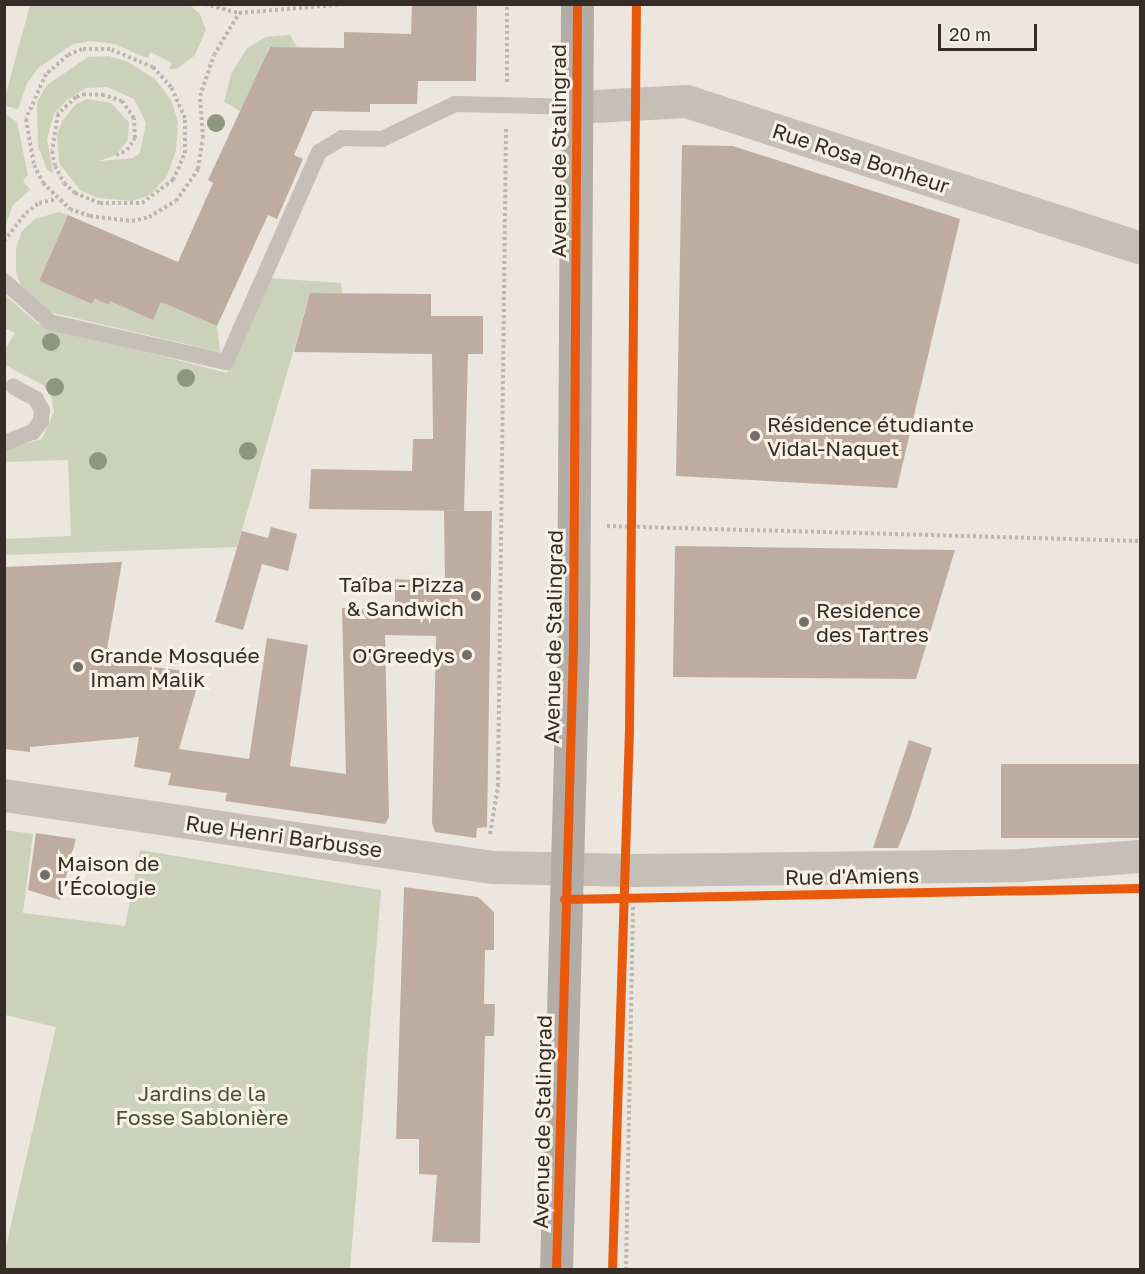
<!DOCTYPE html>
<html>
<head>
<meta charset="utf-8">
<style>
  body { margin:0 }
  #map { position:relative; width:1145px; height:1274px; overflow:hidden; background:#ebe7df; font-family:"Golos Text",sans-serif }
  div>[style] { position:absolute }
  .green>* { inset:0; background:#cbd2b9 }
  .building>* { inset:0; background:#beaca1; transform-origin:0 0 }
  .path>* { height:4px; margin-top:-2px; transform-origin:0; background:repeating-linear-gradient(90deg,#bdb7b1 0 3px,transparent 0 6px) }
  .service>* { height:16px; margin:-8px; padding:0 8px; transform-origin:8px; border-radius:8px; background:#c5bfb8 }
  .minor>* { height:33px; margin:-16.5px; padding:0 16.5px; transform-origin:16.5px; border-radius:16.5px; background:#c5bfb8 }
  .tertiary>* { height:33px; margin:-16.5px; padding:0 16.5px; transform-origin:16.5px; border-radius:16.5px; background:#c5bfb8 }
  .primary>* { height:33px; margin:-16.5px; padding:0 16.5px; transform-origin:16.5px; border-radius:16.5px; background:#b3ada8 }
  .cycleway>* { height:9px; margin:-4.5px; padding:0 4.5px; transform-origin:4.5px; border-radius:4.5px; background:#e8590c }
  .trees>* { width:18px; height:18px; margin:-9px; border-radius:50%; background:#8e967c }
  .dots>* { width:16px; height:16px; translate:-50% -50%; box-sizing:border-box; border:3px solid #f9f1e6; border-radius:50% }
  span { translate:-50% -50%; white-space:nowrap; text-align:center; line-height:1.15; -webkit-text-stroke:6px #f9f1e6; paint-order:stroke }
  .street-label { font-size:21px; color:#352c27 }
  .poi-label { font-size:21px; color:#352c27 }
  .left { translate:0 -50%; text-align:left }
  .right { translate:-100% -50%; text-align:right }
  .park-label { font-size:21px; color:#41532b }
  .frame { position:absolute; inset:0; border:6px solid #352c27; pointer-events:none }
  .scale { position:absolute; left:938px; top:24px; width:99px; height:27px; box-sizing:border-box; border:3px solid #352c27; border-top:0; padding-left:8px; font-size:18px; line-height:21px; white-space:nowrap; color:#352c27; -webkit-text-stroke:4px #f9f1e6; paint-order:stroke }
</style>
</head>
<body>
<div id="map">
  <div class="green">
    <i style="clip-path:polygon(30px 5px,190px 5px,200px 14px,206px 30px,195px 55px,177px 69px,169px 69px,172px 63px,150px 52px,148px 58px,142px 56px,115px 44px,91px 41px,73px 44px,38px 68px,27px 84px,18px 109px,5px 106px,5px 97px)"></i>
    <i style="clip-path:polygon(290px 35px,297px 47px,269px 47px,244px 113px,224px 102px,231px 74px,247px 48px,266px 37px)"></i>
    <i style="clip-path:polygon(109px 56px,128px 62px,155px 79px,171px 100px,178px 121px,176px 151px,167px 176px,150px 195px,132px 201px,98px 198px,80px 190px,59px 163px,57px 135px,62px 121px,76px 104px,87px 99px,111px 103px,129px 122px,128px 140px,116px 155px,99px 161px,133px 158px,140px 153px,146px 123px,134px 99px,107px 87px,86px 88px,67px 100px,54px 114px,47px 139px,53px 173px,47px 170px,38px 146px,37px 102px,47px 85px,88px 57px)"></i>
    <i style="clip-path:polygon(5px 114px,17px 122px,28px 175px,23px 181px,30px 190px,13px 205px,5px 226px)"></i>
    <i style="clip-path:polygon(59px 212px,68px 215px,39px 281px,92px 304px,95px 299px,109px 305px,110px 301px,153px 319px,161px 302px,217px 326px,220px 352px,45px 311px,22px 289px,16px 272px,16px 248px,22px 231px,35px 219px)"></i>
    <i style="clip-path:polygon(269px 278px,341px 283px,342px 293px,310px 293px,237px 547px,5px 555px,4px 539px,71px 536px,68px 460px,5px 462px,5px 449px,42px 439px,54px 412px,52px 398px,43px 385px,5px 365px,5px 350px,15px 333px,5px 328px,5px 295px,38px 324px,227px 373px)"></i>
    <i style="clip-path:polygon(5px 830px,33px 834px,23px 913px,125px 926px,140px 850px,381px 890px,350px 1269px,5px 1269px,5px 1251px,56px 1027px,5px 1015px)"></i>
  </div>
  <div class="building">
    <i style="clip-path:polygon(412px 4px,477px 4px,476px 81px,418px 81px,417px 104px,370px 104px,370px 112px,313px 111px,294px 155px,303px 159px,277px 219px,268px 215px,217px 326px,161px 302px,153px 320px,110px 301px,109px 305px,95px 299px,92px 304px,39px 281px,68px 215px,178px 262px,213px 183px,208px 180px,270px 47px,344px 48px,344px 32px,411px 34px)"></i>
    <i style="clip-path:polygon(682px 145px,733px 146px,960px 219px,897px 488px,676px 476px)"></i>
    <i style="clip-path:polygon(310px 293px,431px 294px,431px 316px,483px 316px,483px 354px,468px 354px,464px 511px,309px 509px,311px 469px,412px 471px,413px 439px,433px 439px,432px 354px,294px 352px)"></i>
    <i style="clip-path:polygon(444px 511px,492px 511px,487px 827px,477px 828px,476px 838px,435px 832px,432px 823px,436px 636px,385px 635px,389px 817px,385px 824px,225px 801px,227px 793px,168px 785px,171px 773px,134px 767px,139px 737px,30px 747px,30px 752px,4px 749px,4px 567px,122px 562px,105px 661px,201px 673px,179px 749px,249px 759px,267px 638px,308px 645px,290px 766px,346px 774px,342px 608px,395px 610px,395px 579px,445px 582px)"></i>
    <i style="clip-path:polygon(271px 527px,297px 534px,288px 571px,262px 564px,243px 630px,215px 622px,242px 531px,268px 538px)"></i>
    <i style="clip-path:polygon(675px 546px,955px 550px,916px 679px,673px 677px)"></i>
    <i style="clip-path:polygon(909px 740px,932px 748px,910px 818px,898px 848px,873px 848px)"></i>
    <i style="left:1140px;top:764px;width:74px;height:139px;rotate:90deg"></i>
    <i style="clip-path:polygon(36px 833px,76px 839px,60px 900px,28px 890px)"></i>
    <i style="clip-path:polygon(404px 887px,478px 897px,494px 912px,494px 950px,485px 950px,484px 1004px,495px 1004px,494px 1036px,485px 1036px,480px 1243px,432px 1242px,437px 1175px,419px 1174px,419px 1139px,396px 1139px)"></i>
  </div>
  <div class="path">
    <i style="left:205px;top:4px;width:35px;rotate:15deg"></i>
    <i style="left:239px;top:13px;width:107px;rotate:-4.8deg"></i>
    <i style="left:507px;top:82px;width:78px;rotate:-90deg"></i>
    <i style="left:116px;top:155px;width:12px;rotate:-24deg"></i>
    <i style="left:127px;top:150px;width:14px;rotate:-56deg"></i>
    <i style="left:135px;top:138px;width:20px;rotate:-93deg"></i>
    <i style="left:134px;top:118px;width:21px;rotate:-125deg"></i>
    <i style="left:122px;top:101px;width:19px;rotate:-162deg"></i>
    <i style="left:104px;top:95px;width:19px;rotate:-177deg"></i>
    <i style="left:85px;top:94px;width:9px;rotate:162deg"></i>
    <i style="left:76px;top:97px;width:25px;rotate:137deg"></i>
    <i style="left:58px;top:114px;width:37px;rotate:99deg"></i>
    <i style="left:52px;top:151px;width:15px;rotate:79deg"></i>
    <i style="left:55px;top:166px;width:19px;rotate:62deg"></i>
    <i style="left:64px;top:183px;width:15px;rotate:42deg"></i>
    <i style="left:75px;top:193px;width:27px;rotate:22deg"></i>
    <i style="left:100px;top:203px;width:42px"></i>
    <i style="left:142px;top:203px;width:39px;rotate:-37deg"></i>
    <i style="left:173px;top:180px;width:30px;rotate:-66deg"></i>
    <i style="left:185px;top:153px;width:35px;rotate:-90deg"></i>
    <i style="left:185px;top:118px;width:34px;rotate:-114deg"></i>
    <i style="left:171px;top:87px;width:27px;rotate:-132deg"></i>
    <i style="left:153px;top:67px;width:47px;rotate:-157.3deg"></i>
    <i style="left:110px;top:49px;width:28px;rotate:180deg"></i>
    <i style="left:82px;top:49px;width:15px;rotate:157deg"></i>
    <i style="left:68px;top:55px;width:29px;rotate:139deg"></i>
    <i style="left:46px;top:74px;width:49px;rotate:114deg"></i>
    <i style="left:26px;top:119px;width:47px;rotate:80.1deg"></i>
    <i style="left:34px;top:165px;width:20px;rotate:63deg"></i>
    <i style="left:43px;top:183px;width:37px;rotate:44deg"></i>
    <i style="left:70px;top:209px;width:21px;rotate:19deg"></i>
    <i style="left:90px;top:216px;width:42px;rotate:6.8deg"></i>
    <i style="left:132px;top:221px;width:17px;rotate:-13deg"></i>
    <i style="left:149px;top:217px;width:31px;rotate:-31deg"></i>
    <i style="left:176px;top:201px;width:39px;rotate:-55deg"></i>
    <i style="left:198px;top:169px;width:31px;rotate:-81deg"></i>
    <i style="left:203px;top:138px;width:42px;rotate:-94.1deg"></i>
    <i style="left:200px;top:96px;width:43px;rotate:-71.1deg"></i>
    <i style="left:214px;top:55px;width:49px;rotate:-59.2deg"></i>
    <i style="left:4px;top:241px;width:36px;rotate:-52deg"></i>
    <i style="left:26px;top:213px;width:16px;rotate:-38deg"></i>
    <i style="left:39px;top:203px;width:18px;rotate:-13deg"></i>
    <i style="left:607px;top:526px;width:533px;rotate:1.61deg"></i>
    <i style="left:490px;top:834px;width:49px;rotate:-80.5deg"></i>
    <i style="left:498px;top:786px;width:658px;rotate:-89.3deg"></i>
    <i style="left:626px;top:1270px;width:366px;rotate:-88.9deg"></i>
  </div>
  <div class="service">
    <i style="left:4px;top:281px;width:62px;rotate:41.7deg"></i>
    <i style="left:50px;top:322px;width:180px;rotate:12.8deg"></i>
    <i style="left:226px;top:362px;width:230px;rotate:-66.1deg"></i>
    <i style="left:319px;top:152px;width:27px;rotate:-31deg"></i>
    <i style="left:342px;top:138px;width:40px;rotate:1.4deg"></i>
    <i style="left:382px;top:139px;width:81px;rotate:-25.6deg"></i>
    <i style="left:455px;top:104px;width:121px;rotate:1.4deg"></i>
    <i style="left:4px;top:443px;width:31px;rotate:-21deg"></i>
    <i style="left:33px;top:432px;width:14px;rotate:-54deg"></i>
    <i style="left:41px;top:421px;width:11px;rotate:-85deg"></i>
    <i style="left:42px;top:410px;width:13px;rotate:-119deg"></i>
    <i style="left:36px;top:399px;width:26px;rotate:-151deg"></i>
  </div>
  <div class="minor">
    <i style="left:576px;top:107px;width:110px;rotate:-3.1deg"></i>
    <i style="left:686px;top:101px;width:477px;rotate:17.9deg"></i>
  </div>
  <div class="tertiary">
    <i style="left:4px;top:795px;width:494px;rotate:8.4deg"></i>
    <i style="left:493px;top:867px;width:141px;rotate:1.2deg"></i>
    <i style="left:634px;top:870px;width:386px;rotate:-0.7deg"></i>
    <i style="left:1020px;top:865px;width:120px;rotate:-4.3deg"></i>
  </div>
  <div class="primary">
    <i style="left:556px;top:1270px;width:626px;rotate:-88.44deg"></i>
    <i style="left:573px;top:644px;width:640px;rotate:-89.64deg"></i>
  </div>
  <div class="cycleway">
    <i style="left:564px;top:899px;width:576px;rotate:-1.09deg"></i>
    <i style="left:556px;top:1270px;width:626px;rotate:-88.44deg"></i>
    <i style="left:573px;top:644px;width:640px;rotate:-89.64deg"></i>
    <i style="left:612px;top:1270px;width:542px;rotate:-88.2deg"></i>
    <i style="left:629px;top:728px;width:724px;rotate:-89.45deg"></i>
  </div>
  <div class="trees">
    <i style="left:216px;top:123px"></i>
    <i style="left:51px;top:342px"></i>
    <i style="left:186px;top:378px"></i>
    <i style="left:55px;top:387px"></i>
    <i style="left:248px;top:451px"></i>
    <i style="left:98px;top:461px"></i>
  </div>
  <div class="dots">
    <i style="left:755px;top:436px;background:#756d67"></i>
    <i style="left:476px;top:596px;background:#756d67"></i>
    <i style="left:804px;top:622px;background:#756d67"></i>
    <i style="left:467px;top:655px;background:#756d67"></i>
    <i style="left:78px;top:667px;background:#756d67"></i>
    <i style="left:45px;top:875px;background:#756d67"></i>
  </div>
  <div class="street-label">
    <span style="left:558px;top:151px;rotate:-90deg">Avenue de Stalingrad</span>
    <span style="left:861px;top:158px;rotate:18deg">Rue Rosa Bonheur</span>
    <span style="left:553px;top:637px;rotate:-89deg">Avenue de Stalingrad</span>
    <span style="left:284px;top:836px;rotate:8deg">Rue Henri Barbusse</span>
    <span style="left:852px;top:876px;rotate:-1deg">Rue d'Amiens</span>
    <span style="left:542px;top:1122px;rotate:-89deg">Avenue de Stalingrad</span>
  </div>
  <div class="poi-label">
    <span class="left" style="left:767px;top:436px">Résidence étudiante<br>Vidal-Naquet</span>
    <span class="right" style="left:464px;top:596px">Taîba - Pizza<br>&amp; Sandwich</span>
    <span class="left" style="left:816px;top:622px">Residence<br>des Tartres</span>
    <span class="left" style="left:90px;top:667px">Grande Mosquée<br>Imam Malik</span>
    <span class="right" style="left:455px;top:655px">O'Greedys</span>
    <span class="left" style="left:57px;top:875px">Maison de<br>l’Écologie</span>
  </div>
  <div class="park-label">
    <span style="left:202px;top:1105px">Jardins de la<br>Fosse Sablonière</span>
  </div>
  <div class="frame"></div>
  <div class="scale">20 m</div>
</div>
</body>
</html>
